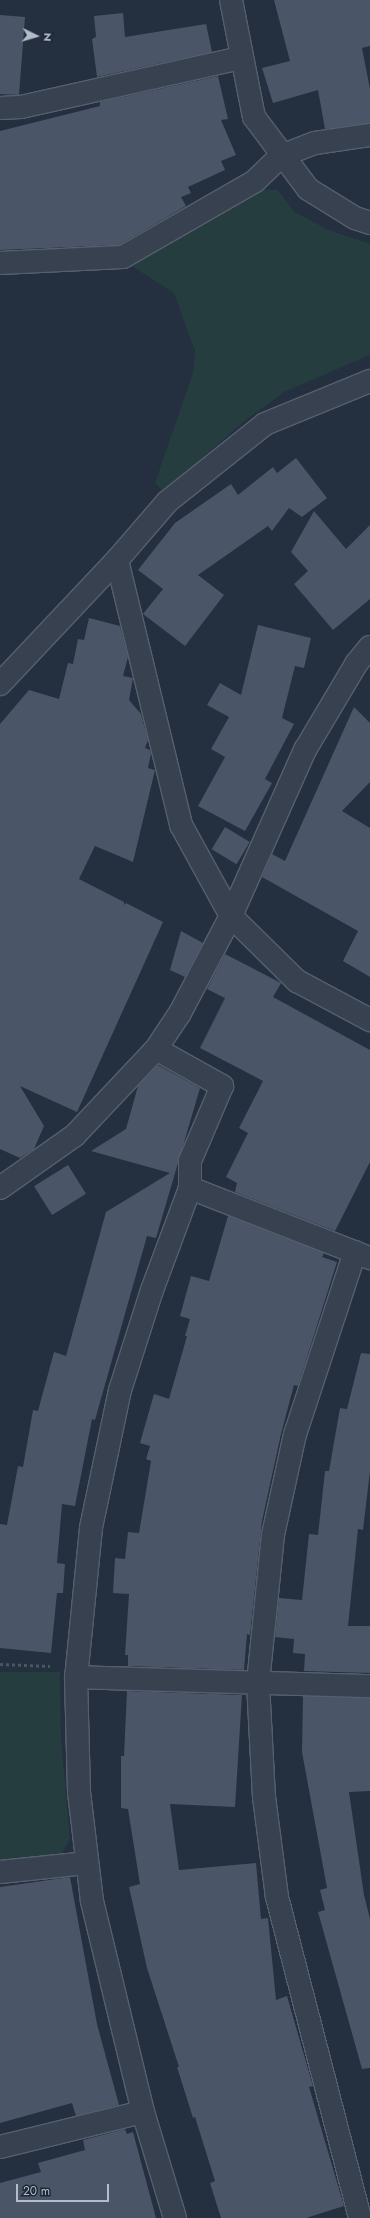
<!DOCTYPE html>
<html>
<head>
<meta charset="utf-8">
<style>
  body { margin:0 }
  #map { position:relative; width:370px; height:2218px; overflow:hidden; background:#242f3f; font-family:Jost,sans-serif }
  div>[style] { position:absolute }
  .green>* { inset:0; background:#263d40 }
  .building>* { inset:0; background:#4a5668; transform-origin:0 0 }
  .path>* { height:2.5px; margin-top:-1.25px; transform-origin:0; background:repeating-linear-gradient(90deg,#445a5d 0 3px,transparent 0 6px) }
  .roads { filter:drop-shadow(1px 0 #565f6d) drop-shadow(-1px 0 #565f6d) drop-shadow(0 1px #565f6d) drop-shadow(0 -1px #565f6d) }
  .minor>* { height:22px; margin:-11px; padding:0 11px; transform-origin:11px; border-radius:11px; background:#38414f }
  .tertiary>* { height:22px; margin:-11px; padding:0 11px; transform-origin:11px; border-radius:11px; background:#38414f }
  span { translate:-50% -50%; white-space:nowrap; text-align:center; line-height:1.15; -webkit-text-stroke:3px #1d2634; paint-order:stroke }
  .north { position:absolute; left:16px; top:16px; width:40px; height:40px; -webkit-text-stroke:3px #1d2634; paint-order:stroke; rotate:95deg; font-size:11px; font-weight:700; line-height:16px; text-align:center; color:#b4bcca }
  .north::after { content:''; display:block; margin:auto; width:14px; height:18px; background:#b4bcca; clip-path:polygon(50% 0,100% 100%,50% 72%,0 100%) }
  .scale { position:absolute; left:16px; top:2184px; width:93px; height:18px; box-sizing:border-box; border:2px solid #b4bcca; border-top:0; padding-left:5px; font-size:12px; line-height:14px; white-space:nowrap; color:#b4bcca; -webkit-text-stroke:3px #1d2634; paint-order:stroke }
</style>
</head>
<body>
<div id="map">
  <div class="green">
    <i style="clip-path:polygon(260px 189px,278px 190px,294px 212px,329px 230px,370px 244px,370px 355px,284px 392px,247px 419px,163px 492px,155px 483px,193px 373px,195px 351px,174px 293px,130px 265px)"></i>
    <i style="clip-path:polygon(0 1672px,60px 1672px,61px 1738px,70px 1840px,60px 1856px,0 1864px)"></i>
  </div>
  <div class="building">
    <i style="clip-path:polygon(274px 0,370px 0,370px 46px,362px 48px,370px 89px,370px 123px,325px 129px,318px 90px,273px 103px,262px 68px,290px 61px)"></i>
    <i style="clip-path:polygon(123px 13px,125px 37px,206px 24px,212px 52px,97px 77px,92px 39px,96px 37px,94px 16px)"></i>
    <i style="clip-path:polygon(0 15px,25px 17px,19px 95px,0 94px)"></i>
    <i style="clip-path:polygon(218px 76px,228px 119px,221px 120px,236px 155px,221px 161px,225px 170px,188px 187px,191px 193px,181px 197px,186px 206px,119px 245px,0 250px,0 131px,100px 106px,100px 102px)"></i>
    <i style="clip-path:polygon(296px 458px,327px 498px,302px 517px,289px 508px,272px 531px,268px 526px,198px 575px,224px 595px,185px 646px,143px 614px,163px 589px,138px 570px,175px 523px,231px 484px,238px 495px,273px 467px,277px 473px)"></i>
    <i style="clip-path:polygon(314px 511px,346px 549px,370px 525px,370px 599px,333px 630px,294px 584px,308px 571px,291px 552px)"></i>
    <i style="clip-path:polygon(89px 618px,120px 626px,128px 657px,123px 676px,133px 678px,129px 700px,141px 714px,148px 740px,145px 748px,150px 750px,151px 754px,148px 768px,155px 770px,133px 862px,95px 846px,79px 879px,124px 902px,124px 905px,126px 903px,163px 922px,77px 1112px,20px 1086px,44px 1126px,34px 1149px,20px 1158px,0 1149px,0 724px,29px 690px,59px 699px,68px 663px,73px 664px,78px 639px,84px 640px)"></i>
    <i style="clip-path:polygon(258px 625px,311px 638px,304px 668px,295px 666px,282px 718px,294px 724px,265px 779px,272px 783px,245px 831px,198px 806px,225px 757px,211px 749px,229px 717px,207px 705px,220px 683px,241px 695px)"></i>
    <i style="clip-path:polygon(354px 707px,370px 723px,370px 782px,342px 811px,370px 828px,370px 977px,343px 961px,358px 931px,262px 877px,272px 854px,285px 861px)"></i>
    <i style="left:225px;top:827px;width:29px;height:26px;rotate:31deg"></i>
    <i style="clip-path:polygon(181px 931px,203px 943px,185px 977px,170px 970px)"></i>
    <i style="clip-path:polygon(225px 954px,281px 983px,273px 997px,370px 1050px,370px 1162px,335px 1231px,235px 1192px,237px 1183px,226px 1177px,248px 1133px,239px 1128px,263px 1081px,200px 1048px,225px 998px,207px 989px)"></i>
    <i style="clip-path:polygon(158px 1065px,200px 1088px,156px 1238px,147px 1236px,95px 1420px,92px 1419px,75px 1506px,62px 1504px,57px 1563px,65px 1564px,63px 1593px,57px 1593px,51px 1653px,0 1648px,0 1524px,7px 1525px,18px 1466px,23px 1467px,33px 1410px,38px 1411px,54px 1352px,66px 1356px,106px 1212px,170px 1173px,91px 1151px,126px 1129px,138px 1086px)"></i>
    <i style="left:68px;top:1165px;width:34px;height:40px;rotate:58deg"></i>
    <i style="clip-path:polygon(228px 1216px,324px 1253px,322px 1257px,337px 1262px,298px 1386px,294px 1385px,281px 1434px,262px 1521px,250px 1635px,247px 1634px,244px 1670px,128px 1666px,128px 1655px,125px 1655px,129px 1594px,113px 1593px,115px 1558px,125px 1559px,128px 1532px,139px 1533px,151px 1461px,146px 1459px,150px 1446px,140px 1443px,154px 1394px,169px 1399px,187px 1336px,185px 1336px,190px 1319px,180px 1316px,191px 1276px,209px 1281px)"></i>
    <i style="clip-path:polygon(361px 1353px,370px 1354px,370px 1471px,363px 1530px,358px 1529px,348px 1626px,370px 1626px,370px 1673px,304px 1671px,305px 1654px,293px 1653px,294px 1639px,275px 1637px,279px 1598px,302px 1600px,309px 1534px,318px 1535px,325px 1471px,329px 1471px,340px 1408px,347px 1409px)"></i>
    <i style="clip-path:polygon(127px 1691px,242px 1695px,235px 1807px,170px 1804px,179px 1870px,256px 1863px,261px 1919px,268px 1918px,276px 2000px,287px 1996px,313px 2086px,309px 2087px,344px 2206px,306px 2218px,221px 2218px,210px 2183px,215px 2181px,195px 2117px,193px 2118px,177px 2067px,179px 2067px,147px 1968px,129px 1887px,140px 1884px,128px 1809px,121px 1808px,121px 1756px,124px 1756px)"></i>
    <i style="clip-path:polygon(303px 1696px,370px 1698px,370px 1791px,349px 1792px,364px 1895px,370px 1919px,370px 2068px,362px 2069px,318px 1912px,325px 1910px,320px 1890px,327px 1888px,302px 1752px)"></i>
    <i style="clip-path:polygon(70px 1877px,97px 2024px,119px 2105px,76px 2116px,72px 2103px,0 2123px,0 1887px)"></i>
    <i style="clip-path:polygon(125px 2129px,127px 2134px,133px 2132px,156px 2218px,0 2218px,0 2183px,41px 2172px,38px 2163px,85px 2150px,83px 2140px)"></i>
  </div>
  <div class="path">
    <i style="left:0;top:1664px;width:50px;rotate:2.3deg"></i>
  </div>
  <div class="roads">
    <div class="minor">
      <i style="left:231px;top:0;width:119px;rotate:78.9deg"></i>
      <i style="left:254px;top:117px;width:90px;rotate:53.1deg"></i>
      <i style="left:308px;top:189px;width:55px;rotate:31.7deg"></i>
      <i style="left:355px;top:218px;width:16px;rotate:18deg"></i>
      <i style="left:0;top:108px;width:21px;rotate:-3deg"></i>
      <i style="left:21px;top:107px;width:225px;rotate:-12.6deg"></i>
      <i style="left:0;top:263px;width:123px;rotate:-2.8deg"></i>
      <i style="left:123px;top:257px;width:152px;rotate:-29.9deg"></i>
      <i style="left:255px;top:181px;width:36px;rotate:-44deg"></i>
      <i style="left:281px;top:156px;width:36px;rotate:-21deg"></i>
      <i style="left:315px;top:143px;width:56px;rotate:-8.3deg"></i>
      <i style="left:117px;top:560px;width:273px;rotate:76.4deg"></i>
      <i style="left:181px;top:825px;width:104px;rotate:61.2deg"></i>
      <i style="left:231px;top:916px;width:93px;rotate:44.6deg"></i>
      <i style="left:297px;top:981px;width:83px;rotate:28.1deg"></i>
      <i style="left:156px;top:1049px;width:76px;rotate:29.3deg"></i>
      <i style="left:222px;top:1086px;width:82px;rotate:113.1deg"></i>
      <i style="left:190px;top:1161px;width:27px;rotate:90deg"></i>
      <i style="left:190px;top:1188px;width:109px;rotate:110.4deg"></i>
      <i style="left:152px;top:1290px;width:105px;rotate:107.7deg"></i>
      <i style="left:120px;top:1390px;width:141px;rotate:101.9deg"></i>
      <i style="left:91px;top:1528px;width:150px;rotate:95.7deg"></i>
      <i style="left:76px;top:1677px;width:115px;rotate:88.5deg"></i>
      <i style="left:79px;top:1792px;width:110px;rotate:83.2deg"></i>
      <i style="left:92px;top:1901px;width:217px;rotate:76.4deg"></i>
      <i style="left:143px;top:2112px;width:111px;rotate:73.2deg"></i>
      <i style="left:0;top:1188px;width:92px;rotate:-35.2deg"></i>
      <i style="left:75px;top:1135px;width:118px;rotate:-46.7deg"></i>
      <i style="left:156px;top:1049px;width:43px;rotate:-56.3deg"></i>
      <i style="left:180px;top:1013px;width:110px;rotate:-62.3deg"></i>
      <i style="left:231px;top:916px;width:182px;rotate:-66deg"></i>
      <i style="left:305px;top:750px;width:100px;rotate:-59.3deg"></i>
      <i style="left:356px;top:664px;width:22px;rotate:-51deg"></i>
      <i style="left:190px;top:1188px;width:193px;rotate:21.3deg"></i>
      <i style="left:355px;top:1252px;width:192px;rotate:108.2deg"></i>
      <i style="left:295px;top:1434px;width:103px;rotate:102.3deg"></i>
      <i style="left:273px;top:1535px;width:149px;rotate:95.8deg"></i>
      <i style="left:258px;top:1683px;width:114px;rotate:87deg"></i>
      <i style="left:264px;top:1797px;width:101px;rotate:82.6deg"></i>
      <i style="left:277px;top:1897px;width:331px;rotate:75.5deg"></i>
      <i style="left:76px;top:1677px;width:294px;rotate:1.8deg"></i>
      <i style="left:0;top:1872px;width:87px;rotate:-5.9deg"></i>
      <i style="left:0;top:2147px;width:147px;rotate:-13.8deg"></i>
    </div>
    <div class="tertiary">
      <i style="left:0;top:684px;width:170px;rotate:-46.7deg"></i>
      <i style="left:117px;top:560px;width:77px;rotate:-49.2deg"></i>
      <i style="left:167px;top:502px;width:125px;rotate:-38.5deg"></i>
      <i style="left:265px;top:424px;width:113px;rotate:-22.3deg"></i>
    </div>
  </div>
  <div class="north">N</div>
  <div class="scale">20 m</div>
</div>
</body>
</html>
